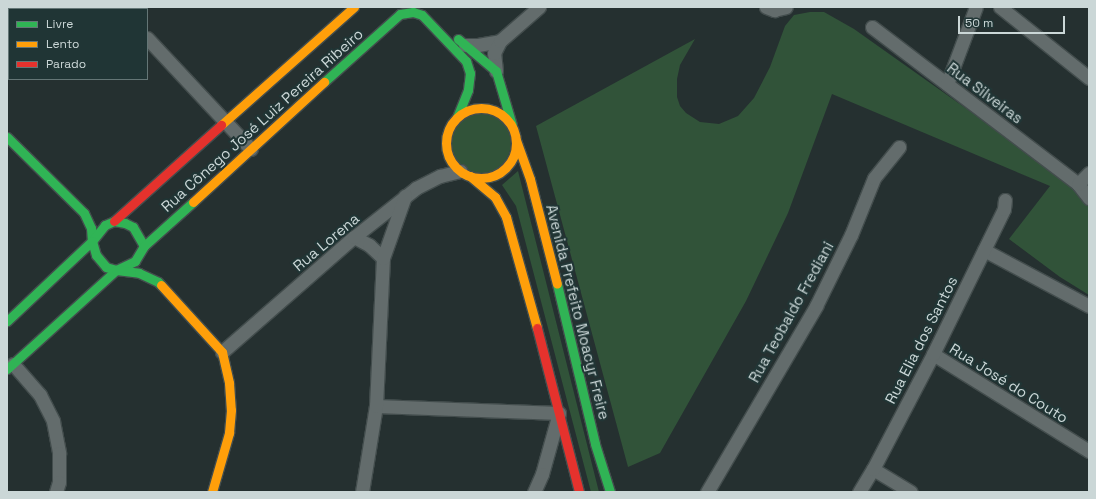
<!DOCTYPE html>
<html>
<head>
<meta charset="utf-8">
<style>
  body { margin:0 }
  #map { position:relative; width:1096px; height:499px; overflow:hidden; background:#253030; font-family:"Space Grotesk",sans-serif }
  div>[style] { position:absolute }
  .green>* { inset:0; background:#315339 }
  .round { border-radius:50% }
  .roads { filter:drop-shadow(1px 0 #434d4d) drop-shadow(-1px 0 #434d4d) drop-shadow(0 1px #434d4d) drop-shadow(0 -1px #434d4d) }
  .lane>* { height:6px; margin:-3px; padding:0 3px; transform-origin:3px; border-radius:3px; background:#636c6c }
  .street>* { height:13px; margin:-6.5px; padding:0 6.5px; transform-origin:6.5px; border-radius:6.5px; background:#636c6c }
  .fast>* { height:9px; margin:-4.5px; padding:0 4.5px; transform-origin:4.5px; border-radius:4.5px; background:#30b455 }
  .slow>* { height:9px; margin:-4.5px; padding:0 4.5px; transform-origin:4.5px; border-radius:4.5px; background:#ff9f0a }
  .slow>.ring { margin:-4.5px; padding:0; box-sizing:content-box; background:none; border:9px solid #ff9f0a; border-radius:50% }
  .jam>* { height:9px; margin:-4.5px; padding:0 4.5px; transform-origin:4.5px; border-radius:4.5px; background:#e5322d }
  span { translate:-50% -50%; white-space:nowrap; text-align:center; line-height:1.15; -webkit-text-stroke:4px #203535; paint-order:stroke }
  .street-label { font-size:15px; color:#cbd7d7 }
  .frame { position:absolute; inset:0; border:8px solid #cbd7d7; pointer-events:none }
  .legend { position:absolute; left:8px; top:8px; width:140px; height:72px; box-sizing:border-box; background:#203535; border:1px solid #647676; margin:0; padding:5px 7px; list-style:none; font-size:12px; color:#cbd7d7 }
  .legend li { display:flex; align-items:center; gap:8px; height:20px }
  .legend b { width:20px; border:1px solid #647676 }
  .scale { position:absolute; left:958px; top:16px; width:107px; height:18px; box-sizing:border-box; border:2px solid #cbd7d7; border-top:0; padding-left:5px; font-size:12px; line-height:14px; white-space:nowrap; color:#cbd7d7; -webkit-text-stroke:3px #203535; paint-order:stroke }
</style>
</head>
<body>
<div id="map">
  <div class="green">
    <i style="clip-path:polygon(810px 12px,824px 12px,854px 29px,1063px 177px,1089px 204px,1089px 295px,1060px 277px,1009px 239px,1050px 186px,832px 94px,788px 213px,746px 301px,660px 453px,628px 467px,536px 126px,695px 39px,680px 65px,677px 79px,677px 97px,680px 106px,686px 113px,700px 122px,719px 124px,738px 116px,754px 98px,770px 67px,785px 26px,794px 15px)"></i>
    <i class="round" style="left:449px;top:112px;width:62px;height:62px"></i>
    <i style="clip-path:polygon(518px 171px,599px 492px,591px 492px,516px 206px,502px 185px)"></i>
  </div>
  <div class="roads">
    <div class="lane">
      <i style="left:126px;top:7px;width:2px;rotate:63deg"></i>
    </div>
    <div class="street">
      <i style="left:766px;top:7px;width:9px;rotate:21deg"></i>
      <i style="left:774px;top:10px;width:12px;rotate:-14deg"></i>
      <i style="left:1000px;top:7px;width:114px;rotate:38.6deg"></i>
      <i style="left:872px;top:27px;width:259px;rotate:37.3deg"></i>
      <i style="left:1078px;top:184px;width:18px;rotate:52deg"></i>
      <i style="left:147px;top:38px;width:152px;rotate:46.9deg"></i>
      <i style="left:465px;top:45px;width:13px"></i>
      <i style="left:478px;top:45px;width:22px;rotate:-10deg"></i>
      <i style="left:496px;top:71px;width:18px;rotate:-96deg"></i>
      <i style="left:494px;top:53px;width:13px;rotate:-63deg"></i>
      <i style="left:500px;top:41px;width:52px;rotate:-41.1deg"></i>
      <i style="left:947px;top:84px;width:82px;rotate:-69.4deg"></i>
      <i style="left:1078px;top:184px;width:16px;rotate:-45deg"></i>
      <i style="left:354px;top:237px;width:17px;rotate:28deg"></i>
      <i style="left:369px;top:245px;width:19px;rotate:43deg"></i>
      <i style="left:984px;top:250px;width:119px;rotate:28.1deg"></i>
      <i style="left:222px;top:352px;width:175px;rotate:-41.1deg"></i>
      <i style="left:354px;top:237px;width:79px;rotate:-38.3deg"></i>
      <i style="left:416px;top:188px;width:27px;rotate:-27deg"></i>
      <i style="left:440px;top:176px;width:21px;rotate:-14deg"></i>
      <i style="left:933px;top:354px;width:184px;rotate:31.9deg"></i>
      <i style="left:13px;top:364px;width:41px;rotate:48.9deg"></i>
      <i style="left:40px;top:395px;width:29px;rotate:63deg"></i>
      <i style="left:53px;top:421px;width:33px;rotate:79deg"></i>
      <i style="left:59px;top:453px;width:29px;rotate:90deg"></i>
      <i style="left:59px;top:482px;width:10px;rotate:107deg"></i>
      <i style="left:376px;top:406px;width:183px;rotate:2.2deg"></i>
      <i style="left:559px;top:413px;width:63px;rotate:105.6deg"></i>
      <i style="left:542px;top:474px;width:20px;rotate:114deg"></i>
      <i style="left:873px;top:469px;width:44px;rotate:31.2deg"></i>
      <i style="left:362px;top:492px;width:87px;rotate:-80.8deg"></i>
      <i style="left:376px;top:406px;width:148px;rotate:-87.3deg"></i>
      <i style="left:383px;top:258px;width:66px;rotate:-70.5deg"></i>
      <i style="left:707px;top:492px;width:216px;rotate:-59.6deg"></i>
      <i style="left:816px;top:306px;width:79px;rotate:-63.8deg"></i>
      <i style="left:851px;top:235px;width:61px;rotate:-68deg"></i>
      <i style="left:874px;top:178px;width:40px;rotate:-51deg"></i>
      <i style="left:859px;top:492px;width:27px;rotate:-59deg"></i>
      <i style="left:873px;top:469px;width:130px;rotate:-62.4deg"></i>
      <i style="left:933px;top:354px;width:161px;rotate:-63.9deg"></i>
      <i style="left:1004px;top:209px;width:9px;rotate:-84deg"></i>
    </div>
    <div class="fast">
      <i style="left:458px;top:39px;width:50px;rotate:40.1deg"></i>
      <i style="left:496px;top:71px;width:56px;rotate:73.5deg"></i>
      <i style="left:324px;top:82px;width:102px;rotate:-41.8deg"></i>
      <i style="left:400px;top:14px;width:13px;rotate:-9deg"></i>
      <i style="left:413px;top:12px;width:9px;rotate:18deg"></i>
      <i style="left:422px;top:15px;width:64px;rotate:46.3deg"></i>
      <i style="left:466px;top:61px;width:13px;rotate:72deg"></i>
      <i style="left:470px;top:73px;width:17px;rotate:97deg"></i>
      <i style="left:468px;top:90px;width:29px;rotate:112deg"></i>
      <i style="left:7px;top:137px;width:108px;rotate:44.6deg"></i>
      <i style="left:84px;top:213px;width:17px;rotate:65deg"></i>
      <i style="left:91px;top:228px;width:13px;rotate:86deg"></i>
      <i style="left:92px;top:241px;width:117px;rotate:136.7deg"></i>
      <i style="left:144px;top:246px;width:22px;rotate:-120deg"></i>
      <i style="left:133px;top:227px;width:9px;rotate:-153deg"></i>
      <i style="left:125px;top:223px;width:11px;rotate:-170deg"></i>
      <i style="left:114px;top:221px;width:10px;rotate:156deg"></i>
      <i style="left:105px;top:225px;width:21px;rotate:129deg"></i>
      <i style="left:92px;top:241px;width:15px;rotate:74deg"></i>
      <i style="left:96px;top:255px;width:16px;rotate:50deg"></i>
      <i style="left:106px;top:267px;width:10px;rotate:17deg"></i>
      <i style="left:116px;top:270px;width:21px;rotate:-25deg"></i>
      <i style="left:135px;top:261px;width:17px;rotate:-59deg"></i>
      <i style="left:144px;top:246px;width:66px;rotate:-41.9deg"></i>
      <i style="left:557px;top:284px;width:164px;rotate:76.6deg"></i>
      <i style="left:595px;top:444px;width:50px;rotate:72.6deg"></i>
      <i style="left:7px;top:369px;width:147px;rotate:-42.2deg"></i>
      <i style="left:116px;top:270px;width:23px;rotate:7deg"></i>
      <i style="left:139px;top:273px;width:21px;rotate:25deg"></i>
      <i style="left:158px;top:282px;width:4px;rotate:45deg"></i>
    </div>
    <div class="slow">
      <i class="ring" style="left:446px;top:108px;width:61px;height:61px"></i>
      <i style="left:221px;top:125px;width:178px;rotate:-41.6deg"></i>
      <i style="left:516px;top:140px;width:41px;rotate:70.3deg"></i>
      <i style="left:530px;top:179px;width:108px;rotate:75.6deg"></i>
      <i style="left:470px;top:176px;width:33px;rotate:40deg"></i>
      <i style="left:495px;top:197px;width:23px;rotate:61deg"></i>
      <i style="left:506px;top:217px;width:115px;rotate:74.4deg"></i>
      <i style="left:193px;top:202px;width:178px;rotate:-42.5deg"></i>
      <i style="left:161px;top:285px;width:91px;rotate:47.7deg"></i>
      <i style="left:222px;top:352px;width:32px;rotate:77deg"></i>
      <i style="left:229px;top:383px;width:27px;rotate:86deg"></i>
      <i style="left:231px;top:410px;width:23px;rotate:95deg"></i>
      <i style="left:229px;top:433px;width:61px;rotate:106.1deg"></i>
    </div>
    <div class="jam">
      <i style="left:114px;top:221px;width:144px;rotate:-41.9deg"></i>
      <i style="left:537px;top:328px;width:169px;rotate:75.6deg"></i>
    </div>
  </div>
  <div class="street-label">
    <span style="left:985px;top:93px;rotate:37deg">Rua Silveiras</span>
    <span style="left:262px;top:120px;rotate:-42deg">Rua Cônego José Luiz Pereira Ribeiro</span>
    <span style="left:326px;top:242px;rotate:-40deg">Rua Lorena</span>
    <span style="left:578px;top:312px;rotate:76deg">Avenida Prefeito Moacyr Freire</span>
    <span style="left:791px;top:312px;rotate:-61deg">Rua Teobaldo Frediani</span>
    <span style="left:921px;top:340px;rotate:-63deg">Rua Elia dos Santos</span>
    <span style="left:1009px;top:383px;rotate:32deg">Rua José do Couto</span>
  </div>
  <div class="frame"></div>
  <ul class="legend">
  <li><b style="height:5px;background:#30b455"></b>Livre</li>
  <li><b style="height:5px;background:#ff9f0a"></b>Lento</li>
  <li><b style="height:5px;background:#e5322d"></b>Parado</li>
  </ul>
  <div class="scale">50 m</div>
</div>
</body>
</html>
